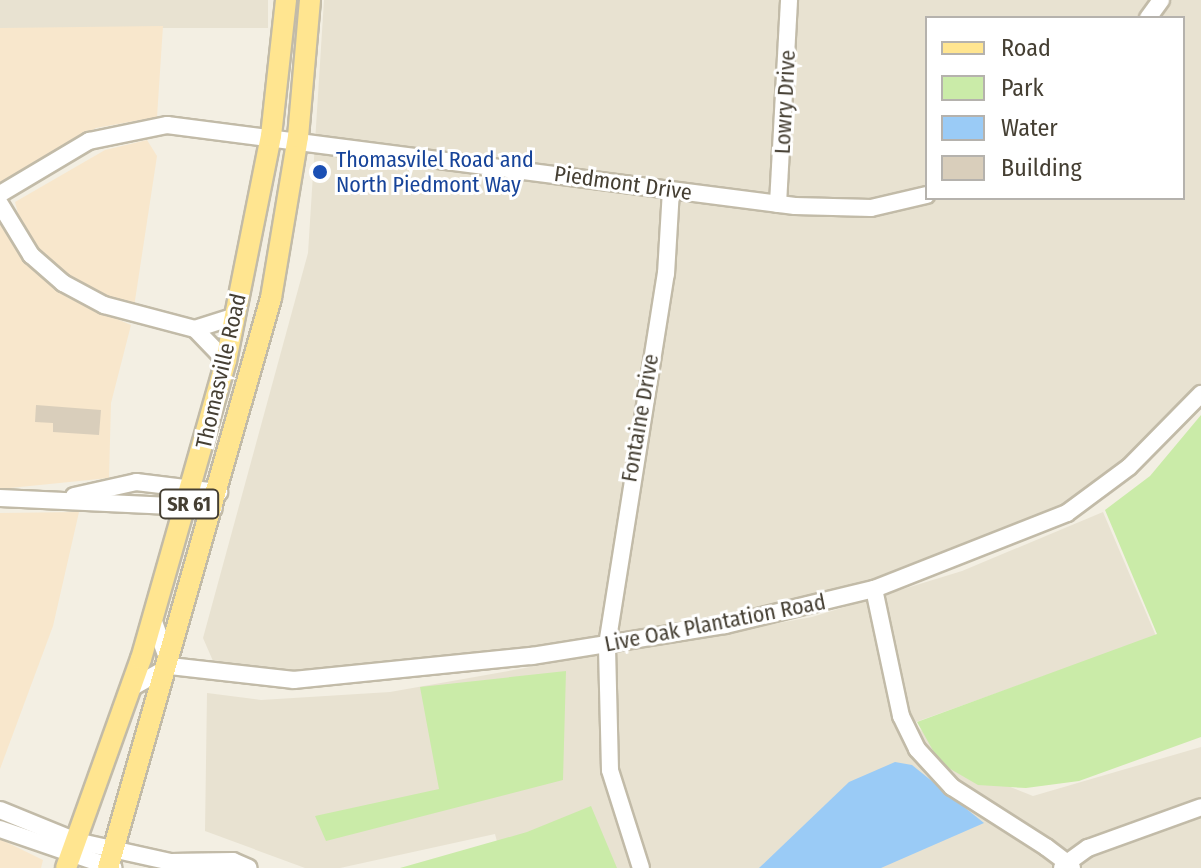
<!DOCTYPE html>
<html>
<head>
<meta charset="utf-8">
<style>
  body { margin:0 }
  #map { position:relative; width:1201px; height:868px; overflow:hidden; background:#f3efe3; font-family:"Fira Sans Condensed",sans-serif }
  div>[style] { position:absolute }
  .residential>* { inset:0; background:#e8e2d1; transform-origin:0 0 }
  .commercial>* { inset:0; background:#f8e7cc }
  .green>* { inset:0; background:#caeba8 }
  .water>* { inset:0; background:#9acbf6 }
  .building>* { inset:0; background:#d9cebb }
  .roads { filter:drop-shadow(2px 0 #c2bba8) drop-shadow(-2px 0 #c2bba8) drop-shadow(0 2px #c2bba8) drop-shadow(0 -2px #c2bba8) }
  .minor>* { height:16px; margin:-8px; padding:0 8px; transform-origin:8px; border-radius:8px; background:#fff }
  .major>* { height:20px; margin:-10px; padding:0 10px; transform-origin:10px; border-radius:10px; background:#ffe590 }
  .dots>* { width:22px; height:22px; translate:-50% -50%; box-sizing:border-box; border:4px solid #fff; border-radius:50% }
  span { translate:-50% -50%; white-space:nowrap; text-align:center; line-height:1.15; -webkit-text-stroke:6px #fff; paint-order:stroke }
  .shield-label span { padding:2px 6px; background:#fff; border:2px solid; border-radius:6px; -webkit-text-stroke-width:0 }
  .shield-label { font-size:20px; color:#453f33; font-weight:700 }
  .street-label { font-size:22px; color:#453f33 }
  .transit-label { font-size:22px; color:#164399 }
  .left { translate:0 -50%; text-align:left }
  .legend { position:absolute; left:925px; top:16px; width:260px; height:184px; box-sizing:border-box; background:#fff; border:2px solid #b5b2ad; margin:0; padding:10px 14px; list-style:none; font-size:24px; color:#453f33 }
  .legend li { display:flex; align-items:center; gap:16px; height:40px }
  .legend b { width:40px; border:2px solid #b5b2ad }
</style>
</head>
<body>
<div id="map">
  <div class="residential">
    <i style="left:0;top:0;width:268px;height:28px"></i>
    <i style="clip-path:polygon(evenodd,324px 0,1201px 0,1201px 383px,1133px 458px,1081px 500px,877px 583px,711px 624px,443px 661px,295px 674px,213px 661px,203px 638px,308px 253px,324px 0,927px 18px,1183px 18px,1183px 198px,927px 198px,927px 18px)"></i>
    <i style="clip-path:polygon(1103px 512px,1156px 636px,913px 723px,967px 770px,1033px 796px,1201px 747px,1201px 868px,504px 868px,495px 834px,340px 868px,305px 868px,205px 831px,207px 693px,261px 700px,390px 692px,812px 617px,962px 571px)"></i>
  </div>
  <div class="commercial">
    <i style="clip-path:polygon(163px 26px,157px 117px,96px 128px,0 184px,0 28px)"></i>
    <i style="clip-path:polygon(147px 140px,157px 156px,134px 307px,76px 285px,48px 263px,23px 233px,15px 202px,105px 150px)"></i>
    <i style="clip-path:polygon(0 221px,41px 277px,68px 298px,131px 325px,111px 403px,109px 478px,0 489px)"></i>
    <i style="clip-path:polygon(79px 512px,53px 626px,0 769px,0 513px)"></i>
    <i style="clip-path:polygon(0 839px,43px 860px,41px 868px,0 868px)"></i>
  </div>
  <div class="green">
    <i style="clip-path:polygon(1201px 415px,1201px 737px,1079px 781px,1026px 788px,978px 785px,940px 763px,917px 722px,1157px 634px,1105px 510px,1150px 476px)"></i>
    <i style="clip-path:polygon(566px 671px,563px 780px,326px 841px,315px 816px,439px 789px,420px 687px)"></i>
    <i style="clip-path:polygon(591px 806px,617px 868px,400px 868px,527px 832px)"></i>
  </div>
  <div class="water">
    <i style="clip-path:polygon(895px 762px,912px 765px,984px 823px,881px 868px,759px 868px,849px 782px)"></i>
  </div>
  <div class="building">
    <i style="clip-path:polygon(36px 405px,101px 410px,99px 435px,53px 432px,53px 423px,35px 422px)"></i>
  </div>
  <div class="roads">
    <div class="minor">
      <i style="left:1148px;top:18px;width:22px;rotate:-54deg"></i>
      <i style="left:0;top:194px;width:104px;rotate:-30.8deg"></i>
      <i style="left:89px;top:141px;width:80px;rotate:-11.6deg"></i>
      <i style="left:167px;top:125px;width:633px;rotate:7.35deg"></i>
      <i style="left:795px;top:206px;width:76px;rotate:1.5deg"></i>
      <i style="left:871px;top:208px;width:57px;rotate:-13.1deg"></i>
      <i style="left:0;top:204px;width:60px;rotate:58.7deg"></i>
      <i style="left:31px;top:255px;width:43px;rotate:41.2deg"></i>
      <i style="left:63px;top:283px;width:47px;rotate:28.2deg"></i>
      <i style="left:104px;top:305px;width:94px;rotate:14.8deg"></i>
      <i style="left:195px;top:329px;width:45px;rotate:45.9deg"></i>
      <i style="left:778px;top:204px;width:204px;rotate:-86.9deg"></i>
      <i style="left:195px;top:329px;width:43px;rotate:-17.6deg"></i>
      <i style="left:74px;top:496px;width:64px;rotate:-12.7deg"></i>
      <i style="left:136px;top:482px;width:84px;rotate:6.9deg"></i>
      <i style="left:0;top:498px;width:214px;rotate:2.7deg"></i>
      <i style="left:874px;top:589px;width:130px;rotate:78deg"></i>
      <i style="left:901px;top:716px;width:37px;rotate:64deg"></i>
      <i style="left:917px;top:749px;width:52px;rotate:47.4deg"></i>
      <i style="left:952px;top:787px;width:112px;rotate:32.6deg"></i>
      <i style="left:1046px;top:847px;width:26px;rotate:37deg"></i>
      <i style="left:1067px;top:863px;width:7px;rotate:135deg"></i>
      <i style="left:153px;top:619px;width:50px;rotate:70.1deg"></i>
      <i style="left:131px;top:688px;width:45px;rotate:-29.4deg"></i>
      <i style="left:170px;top:666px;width:125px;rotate:6.4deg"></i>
      <i style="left:294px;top:680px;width:239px;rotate:-5.8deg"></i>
      <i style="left:532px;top:656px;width:195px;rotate:-9.1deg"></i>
      <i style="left:725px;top:625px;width:153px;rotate:-13.6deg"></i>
      <i style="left:874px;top:589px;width:207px;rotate:-21.5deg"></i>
      <i style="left:1067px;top:513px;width:77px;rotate:-36.6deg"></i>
      <i style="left:1129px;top:467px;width:103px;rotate:-45.4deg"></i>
      <i style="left:0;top:810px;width:82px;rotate:22.2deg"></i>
      <i style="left:76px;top:841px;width:97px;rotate:12.5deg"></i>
      <i style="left:171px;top:862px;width:62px;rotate:-0.9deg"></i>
      <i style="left:233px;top:861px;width:17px;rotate:24deg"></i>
      <i style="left:0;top:829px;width:120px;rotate:18.9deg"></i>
      <i style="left:641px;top:868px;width:103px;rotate:-107.6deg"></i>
      <i style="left:610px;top:770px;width:125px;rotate:-91.4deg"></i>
      <i style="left:607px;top:645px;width:376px;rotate:-81deg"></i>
      <i style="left:666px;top:274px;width:84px;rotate:-86.6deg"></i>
      <i style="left:1072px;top:868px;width:7px;rotate:-135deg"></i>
      <i style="left:1067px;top:863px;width:26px;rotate:-36deg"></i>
      <i style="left:1088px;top:848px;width:120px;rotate:-19.9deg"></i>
    </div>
    <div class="major">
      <i style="left:66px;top:868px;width:222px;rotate:-70.3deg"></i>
      <i style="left:141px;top:659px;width:310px;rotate:-74.1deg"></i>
      <i style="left:226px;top:361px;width:229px;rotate:-78.7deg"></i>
      <i style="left:271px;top:136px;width:137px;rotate:-83.7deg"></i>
      <i style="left:108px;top:868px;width:593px;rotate:-74.04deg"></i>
      <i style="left:271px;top:298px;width:163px;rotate:-80.5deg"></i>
      <i style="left:298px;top:137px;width:138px;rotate:-85deg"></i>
    </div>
  </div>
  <div class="dots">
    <i style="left:320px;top:172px;background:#1a4fb4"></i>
  </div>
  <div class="shield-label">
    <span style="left:189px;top:504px">SR 61</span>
  </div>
  <div class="street-label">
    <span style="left:785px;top:102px;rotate:-87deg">Lowry Drive</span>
    <span style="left:623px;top:183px;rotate:8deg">Piedmont Drive</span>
    <span style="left:221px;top:371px;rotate:-77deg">Thomasville Road</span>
    <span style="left:640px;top:418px;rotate:-80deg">Fontaine Drive</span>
    <span style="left:715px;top:623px;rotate:-11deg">Live Oak Plantation Road</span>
  </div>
  <div class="transit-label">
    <span class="left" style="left:336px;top:172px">Thomasvilel Road and<br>North Piedmont Way</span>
  </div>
  <ul class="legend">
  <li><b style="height:10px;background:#ffe590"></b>Road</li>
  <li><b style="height:22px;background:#caeba8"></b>Park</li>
  <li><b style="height:22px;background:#9acbf6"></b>Water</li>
  <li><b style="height:22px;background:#d9cebb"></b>Building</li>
  </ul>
</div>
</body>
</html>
